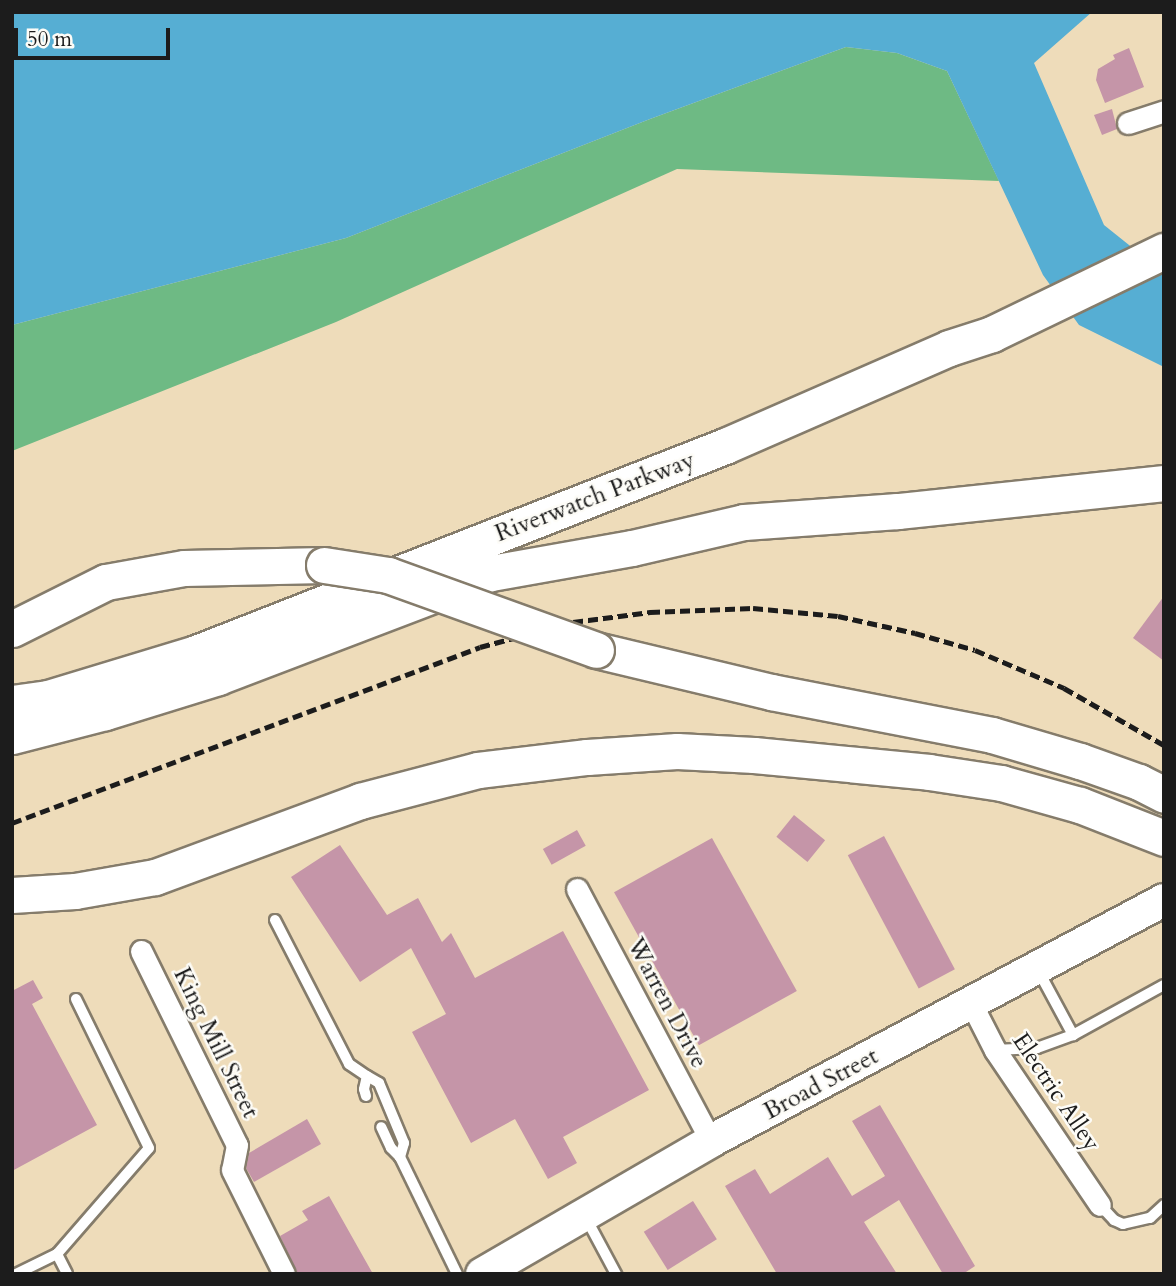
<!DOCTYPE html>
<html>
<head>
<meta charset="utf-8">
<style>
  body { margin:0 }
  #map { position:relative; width:1176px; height:1286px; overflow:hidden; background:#eedcba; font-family:Cardo,serif }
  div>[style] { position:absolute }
  .forest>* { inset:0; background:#6eba84 }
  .water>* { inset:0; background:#56aed3 }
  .building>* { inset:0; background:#c595a8; transform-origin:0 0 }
  .roads { filter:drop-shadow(2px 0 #857c6b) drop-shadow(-2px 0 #857c6b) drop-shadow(0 2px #857c6b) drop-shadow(0 -2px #857c6b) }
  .lane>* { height:10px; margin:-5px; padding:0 5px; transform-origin:5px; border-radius:5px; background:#fff }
  .street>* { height:21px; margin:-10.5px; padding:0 10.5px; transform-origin:10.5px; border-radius:10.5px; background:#fff }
  .secondary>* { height:32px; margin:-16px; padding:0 16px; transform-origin:16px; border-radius:16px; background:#fff }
  .primary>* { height:35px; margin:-17.5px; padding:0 17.5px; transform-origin:17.5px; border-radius:17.5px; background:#fff }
  .rail>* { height:5px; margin-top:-2.5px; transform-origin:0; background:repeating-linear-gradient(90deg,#1c1c1c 0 10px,transparent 0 15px) }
  .bridges { filter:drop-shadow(2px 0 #857c6b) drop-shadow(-2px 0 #857c6b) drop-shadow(0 2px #857c6b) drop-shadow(0 -2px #857c6b) }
  .primary-bridge>* { height:35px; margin:-17.5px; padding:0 17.5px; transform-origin:17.5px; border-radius:17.5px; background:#fff }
  span { translate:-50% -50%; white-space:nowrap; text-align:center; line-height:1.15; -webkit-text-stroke:5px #fdfcf7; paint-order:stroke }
  .street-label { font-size:24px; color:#1c1c1c }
  .frame { position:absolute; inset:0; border:14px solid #1c1c1c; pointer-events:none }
  .scale { position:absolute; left:14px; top:28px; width:156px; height:32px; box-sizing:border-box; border:4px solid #1c1c1c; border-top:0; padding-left:9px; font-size:21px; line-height:24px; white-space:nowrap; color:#1c1c1c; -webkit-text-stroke:5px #fdfcf7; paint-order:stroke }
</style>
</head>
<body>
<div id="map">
  <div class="forest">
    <i style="clip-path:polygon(846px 47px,897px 53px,947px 71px,999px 181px,677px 169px,336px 322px,12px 451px,12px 325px,346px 238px,650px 119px)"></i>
  </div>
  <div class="water">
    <i style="clip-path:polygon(12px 12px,1092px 12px,1034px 63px,1104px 225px,1164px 273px,1164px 367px,1079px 325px,1043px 275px,947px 71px,897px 53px,846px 47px,650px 119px,346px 238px,12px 325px)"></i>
  </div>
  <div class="building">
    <i style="clip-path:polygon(1129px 48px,1144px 87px,1105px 103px,1096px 80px,1098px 69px,1115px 59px,1113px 55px)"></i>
    <i style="clip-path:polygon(1112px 109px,1117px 129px,1102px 135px,1094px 115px)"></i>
    <i style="clip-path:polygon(1164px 596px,1164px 661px,1133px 638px)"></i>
    <i style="left:794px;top:815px;width:40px;height:28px;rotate:39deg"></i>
    <i style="left:577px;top:830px;width:18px;height:39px;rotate:61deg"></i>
    <i style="left:884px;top:836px;width:151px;height:41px;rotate:62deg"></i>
    <i style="left:712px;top:838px;width:175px;height:112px;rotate:61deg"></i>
    <i style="clip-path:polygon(340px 845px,387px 915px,418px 898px,442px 942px,451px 933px,475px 978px,563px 931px,649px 1090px,563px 1137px,577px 1163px,548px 1179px,515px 1119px,471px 1143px,412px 1032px,446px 1014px,411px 948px,360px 982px,291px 877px)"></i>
    <i style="clip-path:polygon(33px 980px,43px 998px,32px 1004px,97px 1125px,12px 1171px,12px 991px)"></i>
    <i style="clip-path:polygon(880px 1105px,975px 1266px,963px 1274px,943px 1274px,899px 1200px,864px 1222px,897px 1274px,777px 1274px,725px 1186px,755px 1169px,770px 1194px,828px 1157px,852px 1196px,885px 1176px,852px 1121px)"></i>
    <i style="clip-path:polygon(307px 1119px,321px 1144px,254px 1182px,246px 1168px,249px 1153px)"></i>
    <i style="clip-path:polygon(329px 1196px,373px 1274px,298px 1274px,280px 1236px,308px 1220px,302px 1211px)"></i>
    <i style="left:693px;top:1201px;width:45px;height:58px;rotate:58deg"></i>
  </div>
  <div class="roads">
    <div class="lane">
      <i style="left:275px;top:920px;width:162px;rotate:62.8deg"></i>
      <i style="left:349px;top:1064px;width:22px;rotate:34deg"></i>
      <i style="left:1039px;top:972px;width:72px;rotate:61.6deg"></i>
      <i style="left:1073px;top:1035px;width:104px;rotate:-28.8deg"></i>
      <i style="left:995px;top:1050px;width:42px;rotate:-2.7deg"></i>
      <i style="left:1037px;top:1048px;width:38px;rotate:-20deg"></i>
      <i style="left:366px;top:1096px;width:7px;rotate:-106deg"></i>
      <i style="left:364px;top:1089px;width:13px;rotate:-77deg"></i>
      <i style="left:367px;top:1076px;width:14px;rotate:30deg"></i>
      <i style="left:379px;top:1083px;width:65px;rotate:67.4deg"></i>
      <i style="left:404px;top:1143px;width:15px;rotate:106deg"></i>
      <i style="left:400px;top:1157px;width:13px;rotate:-135deg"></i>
      <i style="left:391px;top:1148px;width:23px;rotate:-115deg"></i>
      <i style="left:400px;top:1157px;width:130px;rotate:64deg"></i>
      <i style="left:1100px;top:1205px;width:21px;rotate:47deg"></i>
      <i style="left:1114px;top:1220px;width:10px;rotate:24deg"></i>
      <i style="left:1123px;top:1224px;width:28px;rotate:-13deg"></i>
      <i style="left:1150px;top:1218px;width:19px;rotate:-43deg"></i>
      <i style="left:586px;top:1218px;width:64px;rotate:61.8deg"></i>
      <i style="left:57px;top:1254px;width:140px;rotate:-49deg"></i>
      <i style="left:149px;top:1148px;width:166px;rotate:-116.1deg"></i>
      <i style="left:16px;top:1274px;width:46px;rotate:-26deg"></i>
      <i style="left:57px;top:1254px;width:22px;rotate:63deg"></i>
    </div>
    <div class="street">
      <i style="left:1128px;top:123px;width:38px;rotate:-18deg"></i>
      <i style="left:577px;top:889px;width:285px;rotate:62deg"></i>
      <i style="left:141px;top:951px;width:216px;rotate:63.7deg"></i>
      <i style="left:237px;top:1145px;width:25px;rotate:101deg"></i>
      <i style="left:232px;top:1170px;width:116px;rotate:63.4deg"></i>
      <i style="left:972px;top:1005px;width:51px;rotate:62.9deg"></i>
      <i style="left:995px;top:1050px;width:187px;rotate:55.9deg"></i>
    </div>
    <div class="secondary">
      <i style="left:482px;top:1274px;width:265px;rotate:-30.1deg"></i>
      <i style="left:711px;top:1141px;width:513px;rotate:-28.01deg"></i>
    </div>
    <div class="primary">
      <i style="left:12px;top:629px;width:105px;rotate:-26.6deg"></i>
      <i style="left:106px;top:582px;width:79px;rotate:-10.2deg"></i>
      <i style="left:184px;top:568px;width:140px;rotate:-1.2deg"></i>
      <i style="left:596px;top:650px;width:180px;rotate:13.5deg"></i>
      <i style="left:771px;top:692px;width:225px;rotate:11deg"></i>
      <i style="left:992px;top:735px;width:92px;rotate:16.5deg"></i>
      <i style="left:1080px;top:761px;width:63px;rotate:19.6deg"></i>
      <i style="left:1139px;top:782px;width:28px;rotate:27deg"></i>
      <i style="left:12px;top:703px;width:36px;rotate:-8deg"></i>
      <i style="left:48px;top:698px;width:155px;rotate:-16.9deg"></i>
      <i style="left:196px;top:653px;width:568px;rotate:-21.37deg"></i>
      <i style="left:725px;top:446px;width:244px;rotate:-23.6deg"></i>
      <i style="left:949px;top:348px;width:45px;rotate:-18deg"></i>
      <i style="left:992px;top:334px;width:191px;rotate:-25.8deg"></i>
      <i style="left:12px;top:736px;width:96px;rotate:-14.5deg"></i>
      <i style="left:105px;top:712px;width:118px;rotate:-17.2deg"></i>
      <i style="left:218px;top:677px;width:292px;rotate:-20.9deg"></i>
      <i style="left:491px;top:573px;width:143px;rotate:-10.1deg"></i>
      <i style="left:632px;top:548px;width:115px;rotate:-13.1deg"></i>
      <i style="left:744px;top:522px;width:154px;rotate:-4.1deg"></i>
      <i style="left:898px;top:511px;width:267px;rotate:-6deg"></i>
      <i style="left:12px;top:895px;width:63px;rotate:-3.6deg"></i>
      <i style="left:75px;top:891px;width:81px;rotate:-9.9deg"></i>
      <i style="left:155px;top:877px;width:219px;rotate:-20.3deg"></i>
      <i style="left:360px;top:801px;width:122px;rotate:-14.7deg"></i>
      <i style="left:478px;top:770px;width:110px;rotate:-6.8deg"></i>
      <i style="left:587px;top:757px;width:90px;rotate:-3.8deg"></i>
      <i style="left:677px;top:751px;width:77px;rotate:3deg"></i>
      <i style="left:754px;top:755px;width:176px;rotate:5.5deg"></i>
      <i style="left:929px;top:772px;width:73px;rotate:8.7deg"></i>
      <i style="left:1001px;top:783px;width:82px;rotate:15.6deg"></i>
      <i style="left:1080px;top:805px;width:90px;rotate:21.4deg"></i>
    </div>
  </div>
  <div class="rail">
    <i style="left:12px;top:823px;width:500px;rotate:-20.6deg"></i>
    <i style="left:480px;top:647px;width:96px;rotate:-15deg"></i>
    <i style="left:573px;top:622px;width:78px;rotate:-7.4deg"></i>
    <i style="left:650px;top:612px;width:103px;rotate:-2.2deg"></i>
    <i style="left:753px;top:608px;width:85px;rotate:5.4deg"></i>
    <i style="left:838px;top:616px;width:79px;rotate:12.4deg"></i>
    <i style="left:915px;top:633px;width:62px;rotate:15.8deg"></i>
    <i style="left:975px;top:650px;width:97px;rotate:23.1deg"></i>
    <i style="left:1064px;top:688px;width:115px;rotate:29.7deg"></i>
  </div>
  <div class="bridges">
    <div class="primary-bridge">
      <i style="left:324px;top:565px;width:65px;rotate:8.9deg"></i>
      <i style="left:388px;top:575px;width:221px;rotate:19.8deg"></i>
    </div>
  </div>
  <div class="street-label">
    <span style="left:595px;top:497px;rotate:-21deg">Riverwatch Parkway</span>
    <span style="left:667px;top:1003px;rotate:62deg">Warren Drive</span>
    <span style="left:216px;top:1043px;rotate:64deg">King Mill Street</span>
    <span style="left:821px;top:1084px;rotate:-28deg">Broad Street</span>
    <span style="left:1056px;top:1092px;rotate:56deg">Electric Alley</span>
  </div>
  <div class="frame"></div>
  <div class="scale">50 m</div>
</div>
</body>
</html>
